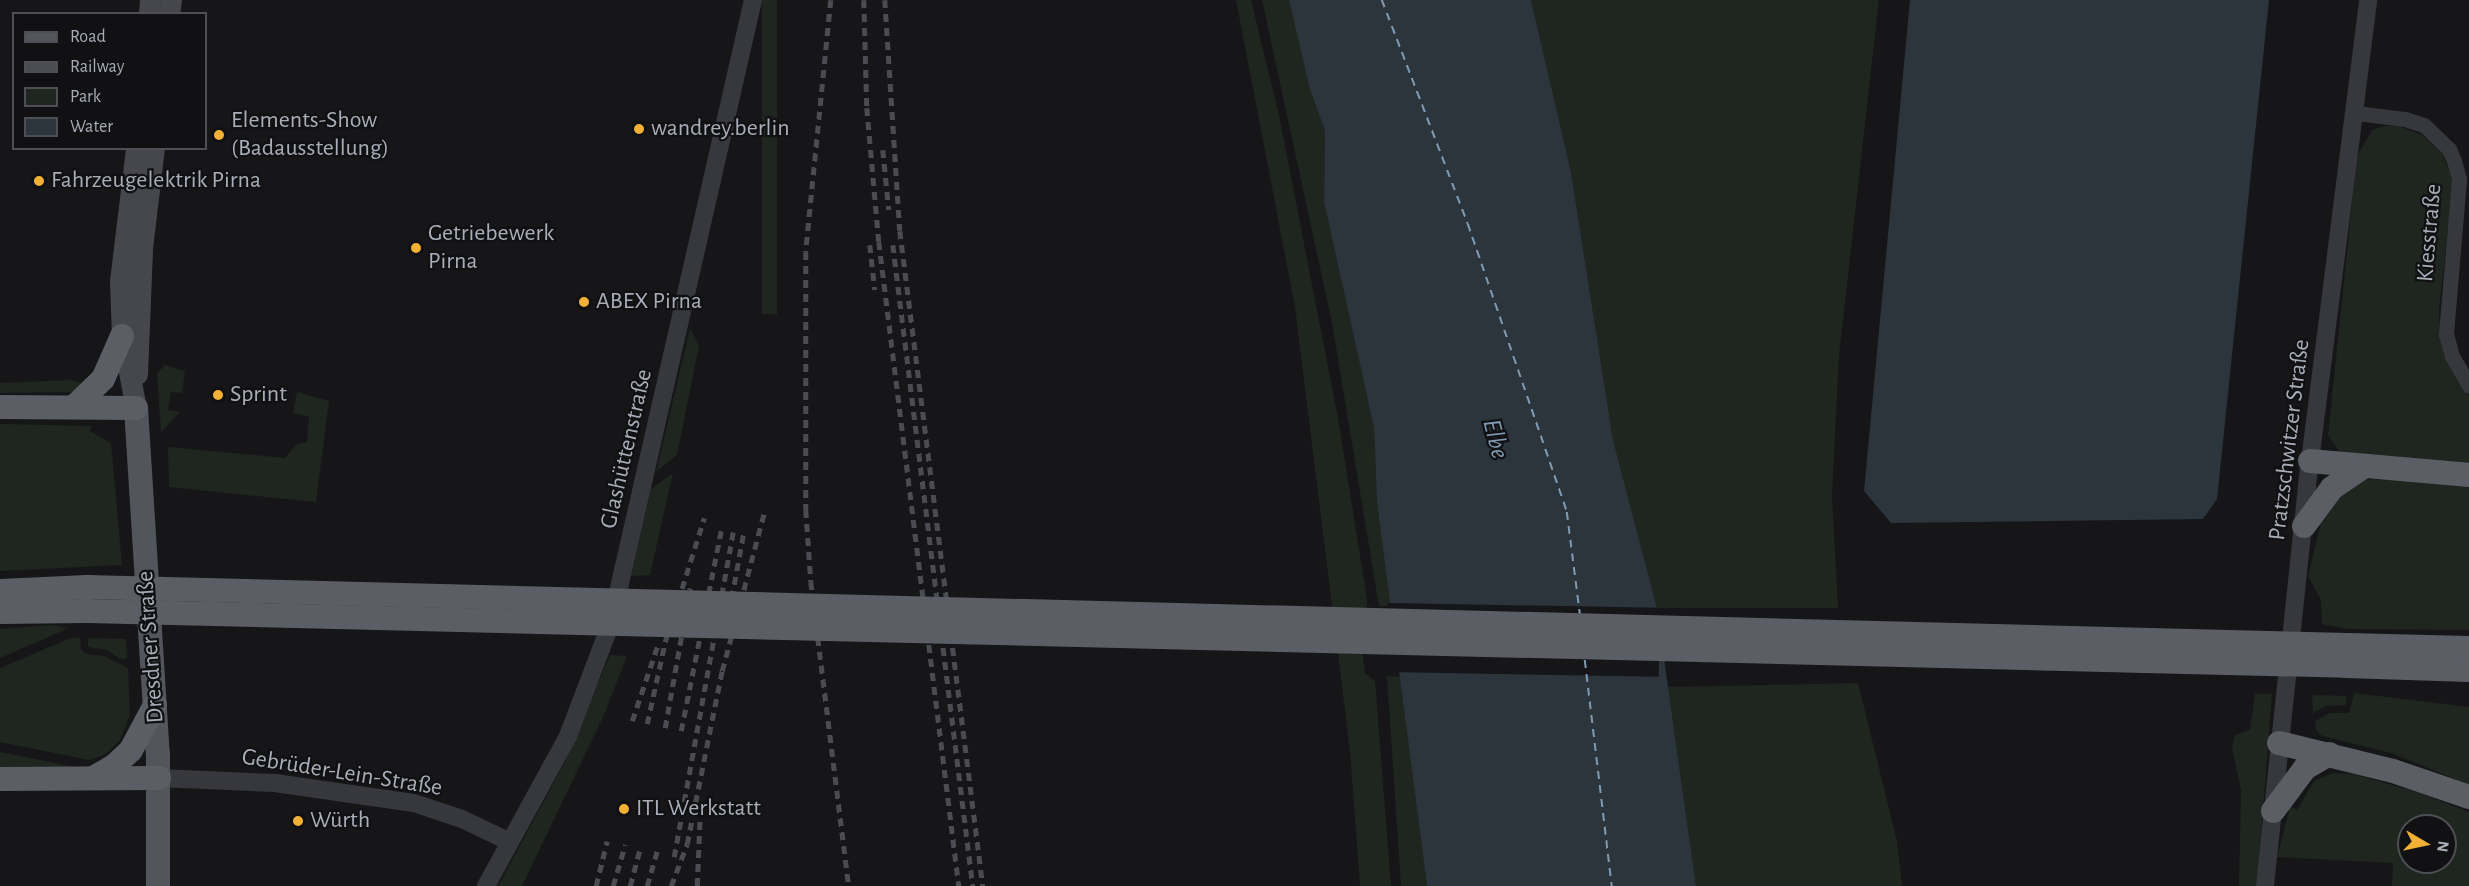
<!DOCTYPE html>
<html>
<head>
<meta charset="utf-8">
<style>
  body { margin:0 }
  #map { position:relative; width:2469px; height:886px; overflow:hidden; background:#161618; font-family:"Alegreya Sans",sans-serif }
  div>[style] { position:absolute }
  .green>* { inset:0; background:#1e261f; transform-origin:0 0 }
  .water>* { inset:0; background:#2c353c }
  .pier>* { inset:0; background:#161618; transform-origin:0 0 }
  .ferry>* { height:1.5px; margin-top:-0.75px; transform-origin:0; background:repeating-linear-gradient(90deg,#7f9bb3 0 8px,transparent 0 14px) }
  .minor>* { height:15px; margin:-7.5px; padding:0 7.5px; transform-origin:7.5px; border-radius:7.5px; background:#37383d }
  .tertiary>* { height:18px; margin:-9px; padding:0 9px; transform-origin:9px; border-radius:9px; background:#37383d }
  .secondary>* { height:21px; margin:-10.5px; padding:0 10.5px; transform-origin:10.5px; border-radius:10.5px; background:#45474d }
  .primary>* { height:24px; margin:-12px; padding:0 12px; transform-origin:12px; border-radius:12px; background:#53555c }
  .trunk>* { height:24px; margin:-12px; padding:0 12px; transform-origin:12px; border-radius:12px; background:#5b5e65 }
  .rail>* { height:4.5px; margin-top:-2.25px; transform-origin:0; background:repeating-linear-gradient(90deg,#4a4c52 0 8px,transparent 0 14px) }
  .trunk-bridge>* { height:24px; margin:-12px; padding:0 12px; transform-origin:12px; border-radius:12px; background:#5b5e65 }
  .dots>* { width:16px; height:16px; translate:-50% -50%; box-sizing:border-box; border:3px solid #111113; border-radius:50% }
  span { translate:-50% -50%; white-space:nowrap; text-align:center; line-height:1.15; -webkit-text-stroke:4.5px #111113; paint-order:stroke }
  .poi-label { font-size:24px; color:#a8adb8 }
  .left { translate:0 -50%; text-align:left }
  .street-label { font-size:24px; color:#a8adb8 }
  .water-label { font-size:26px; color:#7f9bb3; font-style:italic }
  .legend { position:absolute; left:12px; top:12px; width:195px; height:138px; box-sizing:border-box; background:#111113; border:2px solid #4d4f55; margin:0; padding:8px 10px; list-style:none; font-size:18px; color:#a8adb8 }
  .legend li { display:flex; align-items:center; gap:12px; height:30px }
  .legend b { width:30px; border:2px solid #4d4f55 }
  .north { position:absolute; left:2397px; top:814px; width:60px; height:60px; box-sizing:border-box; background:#111113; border:2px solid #4d4f55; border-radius:50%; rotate:99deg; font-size:16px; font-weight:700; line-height:24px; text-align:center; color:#a8adb8 }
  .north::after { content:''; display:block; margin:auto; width:21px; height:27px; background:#f2b134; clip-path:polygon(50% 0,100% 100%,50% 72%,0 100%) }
</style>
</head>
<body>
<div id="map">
  <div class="green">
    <i style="left:762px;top:0;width:15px;height:314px"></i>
    <i style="clip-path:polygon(1236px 0,1251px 0,1279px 115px,1338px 418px,1367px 599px,1367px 607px,1357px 611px,1365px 673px,1375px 681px,1391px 886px,1360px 886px,1350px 751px,1295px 307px)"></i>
    <i style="clip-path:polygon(1262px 0,1289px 0,1310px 90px,1325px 131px,1324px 202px,1374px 428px,1377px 502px,1392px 606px,1379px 606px,1332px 323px)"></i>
    <i style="clip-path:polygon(1531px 0,1879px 0,1839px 355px,1832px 495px,1838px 608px,1657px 608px,1613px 440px,1571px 172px)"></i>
    <i style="clip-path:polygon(2384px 126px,2399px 126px,2422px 135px,2442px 153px,2453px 180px,2439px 311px,2440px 336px,2445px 359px,2469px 396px,2469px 467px,2355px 456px,2338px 450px,2328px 435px,2357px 156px,2372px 130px)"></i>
    <i style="clip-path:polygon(690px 328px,699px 346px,677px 455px,656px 472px)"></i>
    <i style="clip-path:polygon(165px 365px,185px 371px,182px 393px,171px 392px,168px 410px,180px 412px,161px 432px,157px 373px)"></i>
    <i style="clip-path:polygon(71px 380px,82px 383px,74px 392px,0 393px,0 383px)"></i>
    <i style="clip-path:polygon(297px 392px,329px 401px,316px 502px,169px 487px,168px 447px,285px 458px,297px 444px,307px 442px,309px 417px,293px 413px)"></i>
    <i style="clip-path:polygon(0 424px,91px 426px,90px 431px,111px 443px,122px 565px,0 571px)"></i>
    <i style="clip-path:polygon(673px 473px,650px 575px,631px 576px,651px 489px)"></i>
    <i style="clip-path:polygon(2369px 479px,2469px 483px,2469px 630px,2347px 629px,2322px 624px,2321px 600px,2308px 576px,2324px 510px,2354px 482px)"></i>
    <i style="clip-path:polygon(51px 625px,69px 628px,0 658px,0 629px)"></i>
    <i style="clip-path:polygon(71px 638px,80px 638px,81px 649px,86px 654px,104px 656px,128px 668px,130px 715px,120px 740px,106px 754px,89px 760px,0 742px,0 668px)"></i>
    <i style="clip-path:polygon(88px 638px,126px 639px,127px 658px,120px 659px,107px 650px,88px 647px)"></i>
    <i style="clip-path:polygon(610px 655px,627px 656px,604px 715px,522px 886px,498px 886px,564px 764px)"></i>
    <i style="clip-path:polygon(1387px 676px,1400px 677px,1427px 886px,1401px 886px)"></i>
    <i style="clip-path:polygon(1858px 683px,1897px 841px,1902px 886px,1696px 886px,1668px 687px)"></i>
    <i style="clip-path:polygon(2354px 693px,2469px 707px,2469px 785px,2391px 753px,2322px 736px,2316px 730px,2315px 721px,2330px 713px,2349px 713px)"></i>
    <i style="clip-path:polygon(2255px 694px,2272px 694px,2258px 876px,2256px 886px,2239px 886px,2241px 790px,2232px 749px,2234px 736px,2250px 729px)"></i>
    <i style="clip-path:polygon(2312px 695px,2346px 696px,2346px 705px,2326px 706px,2313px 713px)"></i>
    <i style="clip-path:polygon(0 752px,16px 755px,74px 767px,0 768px)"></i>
    <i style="clip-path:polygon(evenodd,2333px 773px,2353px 774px,2417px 792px,2469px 812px,2469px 886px,2392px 886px,2393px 863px,2277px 857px,2290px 806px,2297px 810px,2314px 781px,2333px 773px,2409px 826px,2445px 826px,2445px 862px,2409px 862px,2409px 826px)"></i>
  </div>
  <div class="water">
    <i style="clip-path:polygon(1289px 0,1531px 0,1571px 172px,1613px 440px,1657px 608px,1696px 886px,1427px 886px,1377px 502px,1374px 428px,1324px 202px,1325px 131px,1310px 90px)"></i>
    <i style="clip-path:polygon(1910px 0,2269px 0,2217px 499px,2203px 519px,1891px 523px,1864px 491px)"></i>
  </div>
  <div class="pier">
    <i style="left:1388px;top:603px;width:272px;height:69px;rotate:1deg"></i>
  </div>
  <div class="ferry">
    <i style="left:1382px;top:0;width:240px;rotate:69deg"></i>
    <i style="left:1468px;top:224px;width:305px;rotate:71deg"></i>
    <i style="left:1567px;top:512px;width:103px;rotate:82.7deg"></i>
    <i style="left:1585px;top:660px;width:228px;rotate:83.2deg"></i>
  </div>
  <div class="minor">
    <i style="left:2356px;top:113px;width:49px;rotate:7deg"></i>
    <i style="left:2405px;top:119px;width:20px;rotate:18deg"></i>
    <i style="left:2424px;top:125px;width:35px;rotate:44deg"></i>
    <i style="left:2449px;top:149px;width:13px;rotate:67deg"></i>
    <i style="left:2454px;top:161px;width:19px;rotate:74deg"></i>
    <i style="left:2459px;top:179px;width:156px;rotate:94.8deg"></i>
    <i style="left:2446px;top:334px;width:23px;rotate:75deg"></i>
    <i style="left:2452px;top:356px;width:34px;rotate:60deg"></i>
  </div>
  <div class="tertiary">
    <i style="left:159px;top:778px;width:116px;rotate:2.5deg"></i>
    <i style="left:275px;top:783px;width:140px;rotate:8.2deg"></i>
    <i style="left:414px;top:803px;width:51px;rotate:18.4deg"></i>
    <i style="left:462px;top:819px;width:53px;rotate:25.6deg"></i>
    <i style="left:486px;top:886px;width:171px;rotate:-61.3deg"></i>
    <i style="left:568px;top:736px;width:121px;rotate:-69.2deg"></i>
    <i style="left:611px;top:623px;width:639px;rotate:-77.16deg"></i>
    <i style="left:2265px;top:886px;width:427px;rotate:-84deg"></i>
    <i style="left:2310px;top:461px;width:465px;rotate:-82.8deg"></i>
  </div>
  <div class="secondary">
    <i style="left:149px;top:14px;width:14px;rotate:-86deg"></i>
    <i style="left:169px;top:14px;width:14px;rotate:-82deg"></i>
    <i style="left:137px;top:374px;width:126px;rotate:-87.7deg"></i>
    <i style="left:142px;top:248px;width:101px;rotate:-83.2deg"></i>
    <i style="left:136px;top:408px;width:73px;rotate:-101deg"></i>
    <i style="left:122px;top:336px;width:55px;rotate:-92.1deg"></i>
    <i style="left:120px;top:281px;width:134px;rotate:-83.1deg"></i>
  </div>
  <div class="primary">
    <i style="left:136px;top:408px;width:347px;rotate:86.4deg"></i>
    <i style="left:158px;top:754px;width:132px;rotate:90deg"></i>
  </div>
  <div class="trunk">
    <i style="left:0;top:407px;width:136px;rotate:0.4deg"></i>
    <i style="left:74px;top:407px;width:40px;rotate:-44deg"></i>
    <i style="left:103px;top:379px;width:47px;rotate:-66.2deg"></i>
    <i style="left:2310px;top:461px;width:160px;rotate:5deg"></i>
    <i style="left:2304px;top:526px;width:47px;rotate:-53.6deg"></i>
    <i style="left:2332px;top:488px;width:37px;rotate:-34deg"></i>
    <i style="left:0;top:591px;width:87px;rotate:-2.6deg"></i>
    <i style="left:0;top:612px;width:87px;rotate:-0.7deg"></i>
    <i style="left:2347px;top:645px;width:122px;rotate:1.4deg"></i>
    <i style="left:2346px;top:666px;width:123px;rotate:1.9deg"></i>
    <i style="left:2279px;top:743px;width:117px;rotate:13.8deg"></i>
    <i style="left:2393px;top:771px;width:80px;rotate:18.9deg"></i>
    <i style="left:95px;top:777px;width:22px;rotate:-30deg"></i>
    <i style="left:114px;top:766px;width:23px;rotate:-43deg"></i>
    <i style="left:131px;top:750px;width:51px;rotate:-61.9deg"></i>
    <i style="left:0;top:779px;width:159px;rotate:-0.4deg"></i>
    <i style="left:2273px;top:811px;width:54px;rotate:-53.3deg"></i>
    <i style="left:2305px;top:768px;width:28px;rotate:-30deg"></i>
  </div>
  <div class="rail">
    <i style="left:831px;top:0;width:253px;rotate:95.7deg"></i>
    <i style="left:806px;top:252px;width:258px;rotate:90deg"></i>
    <i style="left:806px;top:510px;width:72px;rotate:86deg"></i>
    <i style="left:811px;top:582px;width:306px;rotate:82.9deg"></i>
    <i style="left:864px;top:0;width:108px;rotate:88.4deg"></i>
    <i style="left:867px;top:108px;width:135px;rotate:84.9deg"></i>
    <i style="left:879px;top:242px;width:649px;rotate:82.92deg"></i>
    <i style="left:885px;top:0;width:231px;rotate:86.3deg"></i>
    <i style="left:900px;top:231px;width:660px;rotate:82.78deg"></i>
    <i style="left:883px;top:150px;width:60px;rotate:84.3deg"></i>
    <i style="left:870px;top:245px;width:45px;rotate:83.7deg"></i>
    <i style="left:893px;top:245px;width:646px;rotate:82.89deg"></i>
    <i style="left:729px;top:612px;width:83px;rotate:-79.6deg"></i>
    <i style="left:632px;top:721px;width:81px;rotate:-71.3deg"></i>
    <i style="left:647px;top:724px;width:84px;rotate:-77.6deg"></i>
    <i style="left:665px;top:642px;width:130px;rotate:-72.5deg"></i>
    <i style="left:665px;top:728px;width:142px;rotate:-79.9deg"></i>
    <i style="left:681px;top:731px;width:209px;rotate:-78.7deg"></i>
    <i style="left:674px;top:857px;width:334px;rotate:-79.7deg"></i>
    <i style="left:596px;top:886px;width:46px;rotate:-76.3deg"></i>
    <i style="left:613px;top:886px;width:43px;rotate:-73.7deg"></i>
    <i style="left:630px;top:886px;width:39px;rotate:-75deg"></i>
    <i style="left:647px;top:886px;width:36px;rotate:-74deg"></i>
    <i style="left:671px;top:886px;width:45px;rotate:-69.1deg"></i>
    <i style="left:687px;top:844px;width:177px;rotate:-78.6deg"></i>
    <i style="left:722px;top:671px;width:163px;rotate:-75.1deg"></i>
    <i style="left:697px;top:886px;width:72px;rotate:-87.6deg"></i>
  </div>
  <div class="trunk-bridge">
    <i style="left:87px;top:587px;width:2261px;rotate:1.47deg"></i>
    <i style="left:87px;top:611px;width:2260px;rotate:1.39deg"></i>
  </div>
  <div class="dots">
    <i style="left:639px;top:129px;background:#f2b134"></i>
    <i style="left:219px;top:135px;background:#f2b134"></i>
    <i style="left:39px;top:181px;background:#f2b134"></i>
    <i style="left:416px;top:248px;background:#f2b134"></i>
    <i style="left:584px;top:302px;background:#f2b134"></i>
    <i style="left:218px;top:395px;background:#f2b134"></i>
    <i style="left:624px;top:809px;background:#f2b134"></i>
    <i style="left:298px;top:821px;background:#f2b134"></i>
  </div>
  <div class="poi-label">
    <span class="left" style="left:231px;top:135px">Elements-Show<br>(Badausstellung)</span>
    <span class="left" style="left:651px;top:129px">wandrey.berlin</span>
    <span class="left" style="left:51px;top:181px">Fahrzeugelektrik Pirna</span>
    <span class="left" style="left:428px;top:248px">Getriebewerk<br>Pirna</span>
    <span class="left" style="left:596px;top:302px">ABEX Pirna</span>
    <span class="left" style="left:230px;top:395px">Sprint</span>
    <span class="left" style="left:636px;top:809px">ITL Werkstatt</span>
    <span class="left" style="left:310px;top:821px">Würth</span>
  </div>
  <div class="street-label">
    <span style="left:2430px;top:233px;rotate:-85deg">Kiesstraße</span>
    <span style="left:2290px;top:440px;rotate:-83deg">Pratzschwitzer Straße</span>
    <span style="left:627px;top:449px;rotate:-77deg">Glashüttenstraße</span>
    <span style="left:151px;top:647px;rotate:-94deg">Dresdner Straße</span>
    <span style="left:342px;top:773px;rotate:9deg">Gebrüder-Lein-Straße</span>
  </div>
  <div class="water-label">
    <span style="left:1495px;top:439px;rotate:76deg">Elbe</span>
  </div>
  <ul class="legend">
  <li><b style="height:8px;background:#53555c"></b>Road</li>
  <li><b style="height:8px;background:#4a4c52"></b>Railway</li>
  <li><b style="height:16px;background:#1e261f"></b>Park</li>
  <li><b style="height:16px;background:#2c353c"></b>Water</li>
  </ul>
  <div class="north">N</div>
</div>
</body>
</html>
